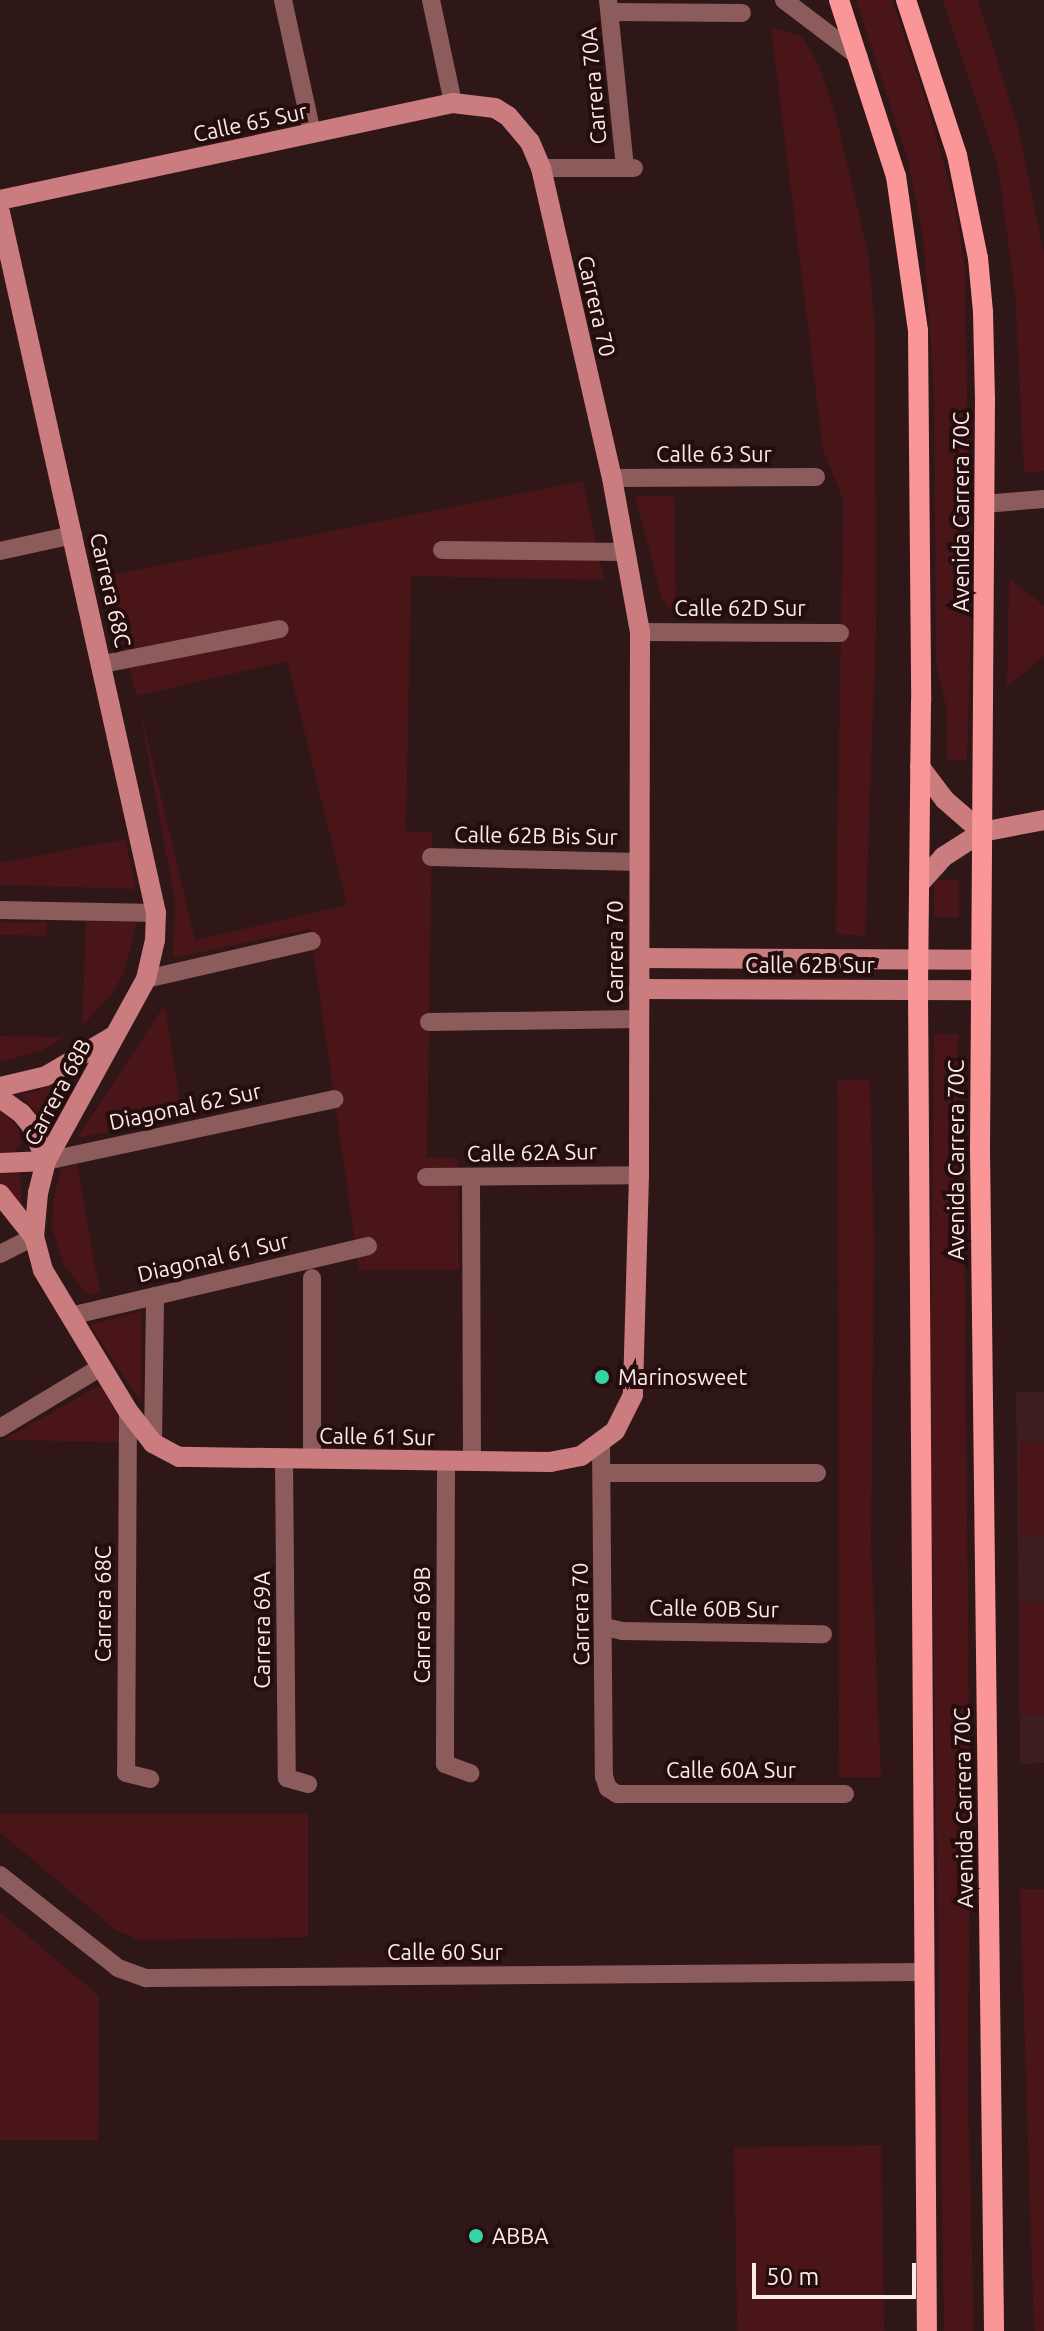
<!DOCTYPE html>
<html>
<head>
<meta charset="utf-8">
<style>
  body { margin:0 }
  #map { position:relative; width:1044px; height:2331px; overflow:hidden; background:#2f1617; font-family:Ubuntu,sans-serif }
  div>[style] { position:absolute }
  .built>* { inset:0; background:#3d1d1e }
  .green>* { inset:0; background:#491519; transform-origin:0 0 }
  .street>* { height:18px; margin:-9px; padding:0 9px; transform-origin:9px; border-radius:9px; background:#8c5b5b }
  .secondary>* { height:20px; margin:-10px; padding:0 10px; transform-origin:10px; border-radius:10px; background:#cb7c7e }
  .primary>* { height:20px; margin:-10px; padding:0 10px; transform-origin:10px; border-radius:10px; background:#fb9698 }
  .dots>* { width:22px; height:22px; translate:-50% -50%; box-sizing:border-box; border:4px solid #250d0e; border-radius:50% }
  span { translate:-50% -50%; white-space:nowrap; text-align:center; line-height:1.15; -webkit-text-stroke:8px #250d0e; paint-order:stroke }
  .street-label { font-size:22px; color:#fceae9 }
  .poi-label { font-size:22px; color:#fceae9 }
  .left { translate:0 -50%; text-align:left }
  .scale { position:absolute; left:752px; top:2263px; width:164px; height:36px; box-sizing:border-box; border:4px solid #fceae9; border-top:0; padding-left:10px; font-size:24px; line-height:28px; white-space:nowrap; color:#fceae9; -webkit-text-stroke:6px #250d0e; paint-order:stroke }
</style>
</head>
<body>
<div id="map">
  <div class="built">
    <i style="clip-path:polygon(1016px 1392px,1044px 1392px,1044px 1763px,1020px 1764px)"></i>
  </div>
  <div class="green">
    <i style="clip-path:polygon(856px 0,892px 0,926px 100px,954px 201px,965px 268px,971px 620px,967px 761px,947px 759px,947px 711px,936px 664px,934px 393px,923px 235px,907px 157px)"></i>
    <i style="clip-path:polygon(943px 0,978px 0,1018px 127px,1044px 254px,1044px 471px,1024px 473px,1015px 293px,998px 167px)"></i>
    <i style="clip-path:polygon(771px 27px,801px 36px,819px 65px,837px 120px,869px 258px,875px 332px,876px 628px,865px 936px,836px 934px,843px 499px,823px 450px)"></i>
    <i style="clip-path:polygon(evenodd,583px 481px,604px 580px,411px 576px,406px 831px,432px 832px,427px 1158px,458px 1158px,459px 1270px,359px 1270px,310px 929px,173px 958px,175px 902px,137px 696px,104px 576px,583px 481px,287px 661px,347px 905px,195px 940px,137px 696px,287px 661px)"></i>
    <i style="clip-path:polygon(635px 496px,674px 496px,676px 614px,663px 603px)"></i>
    <i style="clip-path:polygon(1009px 578px,1044px 606px,1044px 656px,1007px 687px)"></i>
    <i style="clip-path:polygon(125px 839px,136px 889px,0 885px,0 863px)"></i>
    <i style="left:934px;top:880px;width:25px;height:37px"></i>
    <i style="clip-path:polygon(86px 921px,137px 922px,124px 973px,111px 995px,82px 1026px)"></i>
    <i style="left:0;top:922px;width:47px;height:13px;rotate:1deg"></i>
    <i style="clip-path:polygon(165px 1004px,182px 1119px,77px 1138px)"></i>
    <i style="clip-path:polygon(934px 1034px,958px 1034px,957px 1126px,964px 1199px,970px 1817px,968px 2096px,974px 2331px,944px 2331px,930px 1410px)"></i>
    <i style="clip-path:polygon(0 1036px,65px 1037px,43px 1050px,0 1062px)"></i>
    <i style="clip-path:polygon(68px 1079px,44px 1121px,19px 1094px,33px 1092px)"></i>
    <i style="clip-path:polygon(870px 1079px,874px 1247px,871px 1544px,881px 1777px,839px 1777px,838px 1080px)"></i>
    <i style="clip-path:polygon(0 1111px,16px 1124px,20px 1135px,20px 1145px,13px 1152px,0 1153px)"></i>
    <i style="clip-path:polygon(77px 1164px,100px 1293px,87px 1295px,64px 1265px,52px 1228px,53px 1200px,61px 1169px)"></i>
    <i style="clip-path:polygon(0 1171px,20px 1171px,22px 1214px,0 1182px)"></i>
    <i style="clip-path:polygon(142px 1311px,141px 1402px,90px 1325px)"></i>
    <i style="clip-path:polygon(100px 1385px,118px 1416px,119px 1442px,3px 1440px)"></i>
    <i style="left:1019px;top:1442px;width:25px;height:93px"></i>
    <i style="left:1020px;top:1602px;width:24px;height:113px"></i>
    <i style="clip-path:polygon(0 1814px,308px 1814px,308px 1937px,138px 1940px,114px 1929px,0 1832px)"></i>
    <i style="clip-path:polygon(1020px 1889px,1044px 1889px,1044px 2331px,1034px 2331px)"></i>
    <i style="clip-path:polygon(0 1912px,99px 1996px,98px 2140px,0 2140px)"></i>
    <i style="left:881px;top:2145px;width:186px;height:147px;rotate:89deg"></i>
  </div>
  <div class="street">
    <i style="left:283px;top:0;width:136px;rotate:77.7deg"></i>
    <i style="left:431px;top:0;width:105px;rotate:77.9deg"></i>
    <i style="left:608px;top:0;width:169px;rotate:84.2deg"></i>
    <i style="left:784px;top:0;width:94px;rotate:37.2deg"></i>
    <i style="left:610px;top:12px;width:132px;rotate:0.4deg"></i>
    <i style="left:541px;top:168px;width:93px"></i>
    <i style="left:612px;top:478px;width:204px;rotate:-0.3deg"></i>
    <i style="left:984px;top:504px;width:60px;rotate:-4.8deg"></i>
    <i style="left:442px;top:550px;width:184px;rotate:0.6deg"></i>
    <i style="left:0;top:551px;width:75px;rotate:-12.4deg"></i>
    <i style="left:640px;top:632px;width:200px;rotate:0.3deg"></i>
    <i style="left:103px;top:664px;width:180px;rotate:-11.2deg"></i>
    <i style="left:431px;top:857px;width:209px;rotate:1.4deg"></i>
    <i style="left:0;top:910px;width:156px;rotate:1.1deg"></i>
    <i style="left:146px;top:979px;width:170px;rotate:-12.9deg"></i>
    <i style="left:429px;top:1022px;width:210px;rotate:-0.8deg"></i>
    <i style="left:46px;top:1161px;width:295px;rotate:-12.1deg"></i>
    <i style="left:426px;top:1177px;width:213px;rotate:-0.5deg"></i>
    <i style="left:471px;top:1177px;width:284px;rotate:89.8deg"></i>
    <i style="left:0;top:1254px;width:38px;rotate:-27deg"></i>
    <i style="left:312px;top:1278px;width:181px;rotate:90deg"></i>
    <i style="left:70px;top:1316px;width:306px;rotate:-13.2deg"></i>
    <i style="left:128px;top:1411px;width:362px;rotate:90.3deg"></i>
    <i style="left:126px;top:1773px;width:25px;rotate:14deg"></i>
    <i style="left:0;top:1428px;width:118px;rotate:-31.1deg"></i>
    <i style="left:153px;top:1443px;width:147px;rotate:-89.2deg"></i>
    <i style="left:601px;top:1444px;width:332px;rotate:89.5deg"></i>
    <i style="left:604px;top:1776px;width:13px;rotate:72deg"></i>
    <i style="left:608px;top:1788px;width:11px;rotate:34deg"></i>
    <i style="left:617px;top:1794px;width:228px"></i>
    <i style="left:284px;top:1459px;width:319px;rotate:89.5deg"></i>
    <i style="left:287px;top:1778px;width:22px;rotate:16deg"></i>
    <i style="left:446px;top:1461px;width:303px;rotate:90.2deg"></i>
    <i style="left:445px;top:1764px;width:27px;rotate:20deg"></i>
    <i style="left:602px;top:1473px;width:215px"></i>
    <i style="left:605px;top:1627px;width:17px;rotate:13deg"></i>
    <i style="left:622px;top:1631px;width:201px;rotate:0.9deg"></i>
    <i style="left:0;top:1875px;width:150px;rotate:38.2deg"></i>
    <i style="left:118px;top:1968px;width:30px;rotate:20deg"></i>
    <i style="left:146px;top:1978px;width:778px;rotate:-0.44deg"></i>
  </div>
  <div class="secondary">
    <i style="left:0;top:200px;width:463px;rotate:-12.1deg"></i>
    <i style="left:453px;top:103px;width:42px;rotate:6.8deg"></i>
    <i style="left:495px;top:108px;width:15px;rotate:32deg"></i>
    <i style="left:508px;top:116px;width:34px;rotate:50deg"></i>
    <i style="left:530px;top:142px;width:28px;rotate:67deg"></i>
    <i style="left:541px;top:168px;width:318px;rotate:77.1deg"></i>
    <i style="left:612px;top:478px;width:157px;rotate:79.7deg"></i>
    <i style="left:640px;top:632px;width:543px;rotate:90.11deg"></i>
    <i style="left:639px;top:1175px;width:220px;rotate:91.6deg"></i>
    <i style="left:633px;top:1395px;width:40px;rotate:116.6deg"></i>
    <i style="left:615px;top:1431px;width:42px;rotate:143.7deg"></i>
    <i style="left:581px;top:1456px;width:31px;rotate:169deg"></i>
    <i style="left:551px;top:1462px;width:372px;rotate:-179.2deg"></i>
    <i style="left:179px;top:1457px;width:30px;rotate:-152deg"></i>
    <i style="left:153px;top:1443px;width:41px;rotate:-128deg"></i>
    <i style="left:128px;top:1411px;width:165px;rotate:-121.1deg"></i>
    <i style="left:43px;top:1270px;width:34px;rotate:-105deg"></i>
    <i style="left:34px;top:1237px;width:44px;rotate:-84.8deg"></i>
    <i style="left:38px;top:1193px;width:33px;rotate:-76deg"></i>
    <i style="left:46px;top:1161px;width:208px;rotate:-61.2deg"></i>
    <i style="left:146px;top:979px;width:40px;rotate:-77deg"></i>
    <i style="left:155px;top:940px;width:27px;rotate:-88deg"></i>
    <i style="left:156px;top:913px;width:718px;rotate:-102.55deg"></i>
    <i style="left:920px;top:767px;width:41px;rotate:52.9deg"></i>
    <i style="left:945px;top:800px;width:49px;rotate:40.9deg"></i>
    <i style="left:919px;top:884px;width:36px;rotate:-48deg"></i>
    <i style="left:943px;top:857px;width:46px;rotate:-32.7deg"></i>
    <i style="left:982px;top:832px;width:63px;rotate:-11deg"></i>
    <i style="left:640px;top:958px;width:340px;rotate:0.3deg"></i>
    <i style="left:639px;top:989px;width:341px;rotate:0.2deg"></i>
    <i style="left:0;top:1087px;width:47px;rotate:-13.4deg"></i>
    <i style="left:46px;top:1076px;width:77px;rotate:-30.6deg"></i>
    <i style="left:0;top:1098px;width:26px;rotate:36deg"></i>
    <i style="left:21px;top:1113px;width:16px;rotate:50deg"></i>
    <i style="left:31px;top:1125px;width:39px;rotate:67deg"></i>
    <i style="left:0;top:1163px;width:46px;rotate:-2.5deg"></i>
    <i style="left:0;top:1194px;width:55px;rotate:51.7deg"></i>
  </div>
  <div class="primary">
    <i style="left:839px;top:0;width:185px;rotate:72.1deg"></i>
    <i style="left:896px;top:176px;width:157px;rotate:81.9deg"></i>
    <i style="left:918px;top:331px;width:370px;rotate:89.5deg"></i>
    <i style="left:921px;top:701px;width:289px;rotate:90.6deg"></i>
    <i style="left:918px;top:990px;width:1341px;rotate:89.62deg"></i>
    <i style="left:906px;top:0;width:163px;rotate:71.8deg"></i>
    <i style="left:957px;top:155px;width:105px;rotate:78.5deg"></i>
    <i style="left:978px;top:258px;width:54px;rotate:84.7deg"></i>
    <i style="left:983px;top:312px;width:86px;rotate:88.7deg"></i>
    <i style="left:985px;top:398px;width:751px;rotate:90.38deg"></i>
    <i style="left:980px;top:1149px;width:1182px;rotate:89.32deg"></i>
  </div>
  <div class="dots">
    <i style="left:602px;top:1377px;background:#35d4a7"></i>
    <i style="left:476px;top:2236px;background:#35d4a7"></i>
  </div>
  <div class="street-label">
    <span style="left:593px;top:86px;rotate:-95deg">Carrera 70A</span>
    <span style="left:250px;top:122px;rotate:-12deg">Calle 65 Sur</span>
    <span style="left:597px;top:306px;rotate:77deg">Carrera 70</span>
    <span style="left:714px;top:454px">Calle 63 Sur</span>
    <span style="left:961px;top:512px;rotate:-90deg">Avenida Carrera 70C</span>
    <span style="left:111px;top:590px;rotate:77deg">Carrera 68C</span>
    <span style="left:740px;top:608px">Calle 62D Sur</span>
    <span style="left:536px;top:835px;rotate:1deg">Calle 62B Bis Sur</span>
    <span style="left:615px;top:952px;rotate:-90deg">Carrera 70</span>
    <span style="left:810px;top:965px">Calle 62B Sur</span>
    <span style="left:57px;top:1092px;rotate:-62deg">Carrera 68B</span>
    <span style="left:185px;top:1106px;rotate:-12deg">Diagonal 62 Sur</span>
    <span style="left:532px;top:1152px;rotate:-1deg">Calle 62A Sur</span>
    <span style="left:956px;top:1160px;rotate:-90deg">Avenida Carrera 70C</span>
    <span style="left:213px;top:1257px;rotate:-13deg">Diagonal 61 Sur</span>
    <span style="left:377px;top:1436px;rotate:1deg">Calle 61 Sur</span>
    <span style="left:103px;top:1604px;rotate:-90deg">Carrera 68C</span>
    <span style="left:714px;top:1608px;rotate:1deg">Calle 60B Sur</span>
    <span style="left:580px;top:1614px;rotate:-91deg">Carrera 70</span>
    <span style="left:422px;top:1625px;rotate:-90deg">Carrera 69B</span>
    <span style="left:262px;top:1630px;rotate:-90deg">Carrera 69A</span>
    <span style="left:731px;top:1770px">Calle 60A Sur</span>
    <span style="left:963px;top:1808px;rotate:-91deg">Avenida Carrera 70C</span>
    <span style="left:445px;top:1952px">Calle 60 Sur</span>
  </div>
  <div class="poi-label">
    <span class="left" style="left:618px;top:1377px">Marinosweet</span>
    <span class="left" style="left:492px;top:2236px">ABBA</span>
  </div>
  <div class="scale">50 m</div>
</div>
</body>
</html>
